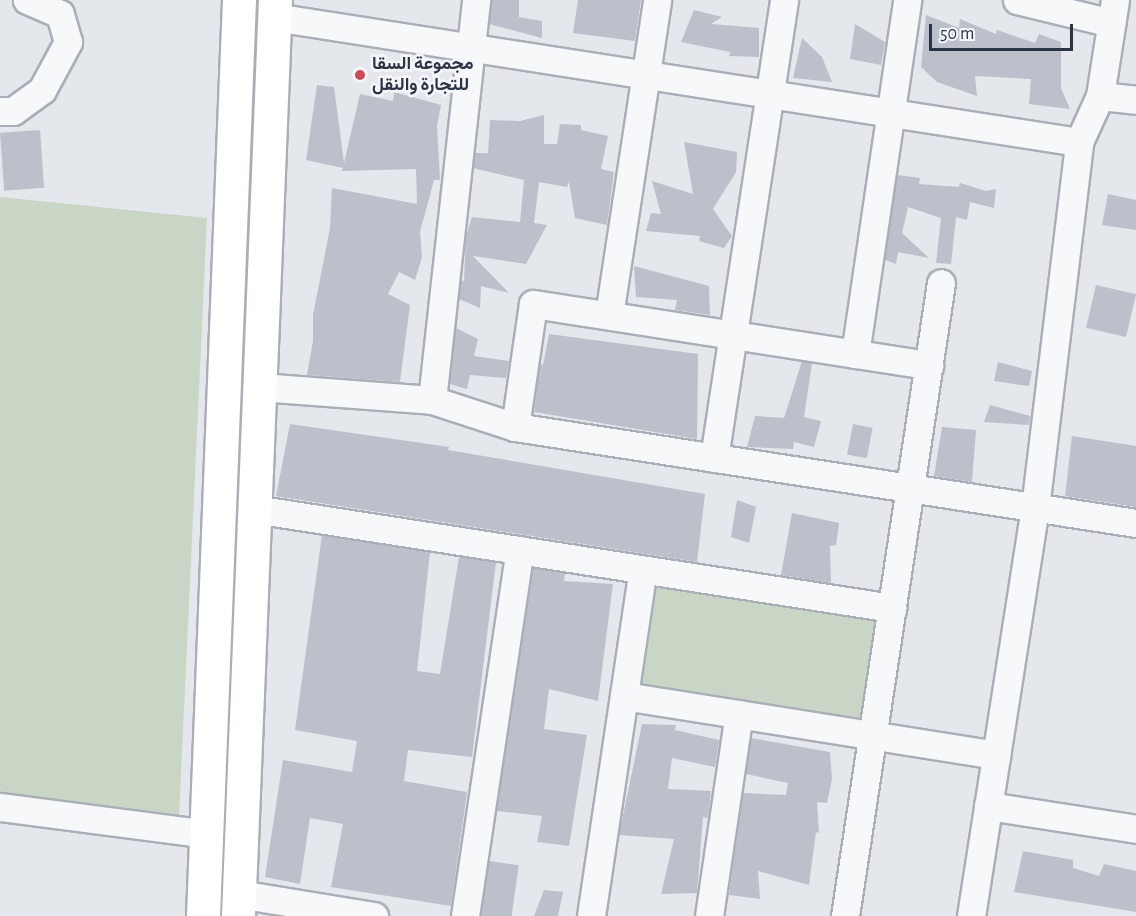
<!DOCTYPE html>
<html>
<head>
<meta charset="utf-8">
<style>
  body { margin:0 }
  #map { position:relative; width:1136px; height:916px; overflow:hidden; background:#e4e7ec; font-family:"Alegreya Sans",Vazirmatn,sans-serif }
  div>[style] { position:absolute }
  .green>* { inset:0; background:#c9d6c5; transform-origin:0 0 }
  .building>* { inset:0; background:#bbc0ca; transform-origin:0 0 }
  .roads { filter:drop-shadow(2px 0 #a9aeb7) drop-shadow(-2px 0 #a9aeb7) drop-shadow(0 2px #a9aeb7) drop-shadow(0 -2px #a9aeb7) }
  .minor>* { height:27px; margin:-13.5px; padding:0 13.5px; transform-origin:13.5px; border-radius:13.5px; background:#f7f8fa }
  .major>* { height:33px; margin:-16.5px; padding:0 16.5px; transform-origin:16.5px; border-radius:16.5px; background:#fff }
  .dots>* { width:16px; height:16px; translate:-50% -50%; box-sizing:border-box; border:3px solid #f4f6f9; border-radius:50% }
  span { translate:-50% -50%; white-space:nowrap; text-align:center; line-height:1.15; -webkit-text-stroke:5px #f4f6f9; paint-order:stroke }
  .poi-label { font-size:18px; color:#2b3445; font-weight:700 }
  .left { translate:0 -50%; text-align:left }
  .scale { position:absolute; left:929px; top:24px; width:144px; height:27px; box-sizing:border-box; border:3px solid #2b3445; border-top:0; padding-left:8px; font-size:18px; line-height:21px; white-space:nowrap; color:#2b3445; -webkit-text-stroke:4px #f4f6f9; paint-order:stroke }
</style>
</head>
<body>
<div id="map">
  <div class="green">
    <i style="clip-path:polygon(0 197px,207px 218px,179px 817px,0 795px)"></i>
    <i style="left:643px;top:570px;width:252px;height:127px;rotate:9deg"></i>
  </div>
  <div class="building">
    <i style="clip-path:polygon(492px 0,519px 0,519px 17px,542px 21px,542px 38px,489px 24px)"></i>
    <i style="clip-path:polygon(578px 0,641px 0,635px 41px,573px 33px)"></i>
    <i style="clip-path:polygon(694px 10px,722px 17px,711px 24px,759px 28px,759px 57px,729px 56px,730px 52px,681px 42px)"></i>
    <i style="clip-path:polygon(926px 15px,959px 28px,960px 19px,996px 34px,997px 30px,1035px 43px,1039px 34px,1061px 42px,1061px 88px,1070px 109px,1029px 104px,1031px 79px,975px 76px,977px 96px,937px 82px,921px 67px)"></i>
    <i style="clip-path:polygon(855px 24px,885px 42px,881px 65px,850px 59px)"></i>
    <i style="clip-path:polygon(802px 38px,822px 57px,832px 82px,793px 78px)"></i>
    <i style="clip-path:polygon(317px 85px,334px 87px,344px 163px,360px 94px,393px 101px,394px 92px,441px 105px,437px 126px,440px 180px,434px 180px,420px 232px,422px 257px,415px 280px,399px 272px,388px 294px,410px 305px,400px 382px,307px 375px,313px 341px,313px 315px,330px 228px,332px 188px,417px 204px,416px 169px,342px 171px,343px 168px,306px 160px)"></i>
    <i style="clip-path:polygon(544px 115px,544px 144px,557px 144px,560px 124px,581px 125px,581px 130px,608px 136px,601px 169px,614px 172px,607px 225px,575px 218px,569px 182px,567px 187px,539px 182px,534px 223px,547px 225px,526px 264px,473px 256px,509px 293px,481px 286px,480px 308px,459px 299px,461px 280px,464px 281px,466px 236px,472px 217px,520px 222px,524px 180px,473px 168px,475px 153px,488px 153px,490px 120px,520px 121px)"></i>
    <i style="left:40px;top:130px;width:58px;height:40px;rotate:86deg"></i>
    <i style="clip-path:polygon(684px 142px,737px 152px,736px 172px,713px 209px,732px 236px,724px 248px,699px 241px,700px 236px,646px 231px,651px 213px,661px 214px,652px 181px,693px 194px)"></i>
    <i style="clip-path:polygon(897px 175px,920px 178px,919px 184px,959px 187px,960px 183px,986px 191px,996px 189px,994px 208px,970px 202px,967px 220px,956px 217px,951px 264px,936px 263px,941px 218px,908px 207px,902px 233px,929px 258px,898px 252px,896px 264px,885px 260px)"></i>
    <i style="clip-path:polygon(1108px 194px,1136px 200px,1136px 230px,1102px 225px)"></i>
    <i style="clip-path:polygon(634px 266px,709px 286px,710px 315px,675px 310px,677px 300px,636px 297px)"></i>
    <i style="left:1096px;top:285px;width:41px;height:44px;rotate:13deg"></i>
    <i style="clip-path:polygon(456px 328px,478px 339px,474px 356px,509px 361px,506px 378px,470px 375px,467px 389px,450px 384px)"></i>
    <i style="clip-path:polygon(549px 334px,698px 354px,697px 439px,534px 412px,540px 364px,543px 365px)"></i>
    <i style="clip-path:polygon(802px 361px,812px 363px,804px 417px,821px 421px,814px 447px,794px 442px,793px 449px,747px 447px,755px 416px,784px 418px)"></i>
    <i style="clip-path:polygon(998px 362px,1032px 371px,1029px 386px,994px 381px)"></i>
    <i style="clip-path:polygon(990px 405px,1030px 416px,1029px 425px,984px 422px)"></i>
    <i style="clip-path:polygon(290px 424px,449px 447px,448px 450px,705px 494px,697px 562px,276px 496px)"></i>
    <i style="left:853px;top:424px;width:20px;height:31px;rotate:11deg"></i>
    <i style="clip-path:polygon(942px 427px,976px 430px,972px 482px,934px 476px)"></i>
    <i style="clip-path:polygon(1072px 436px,1136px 446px,1136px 507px,1065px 496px)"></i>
    <i style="clip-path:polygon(737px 500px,756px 507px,749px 543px,731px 537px)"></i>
    <i style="clip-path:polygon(792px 513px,839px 523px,836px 545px,830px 546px,831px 583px,781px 575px)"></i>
    <i style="clip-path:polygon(322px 535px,430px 552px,417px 671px,440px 674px,459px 557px,496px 562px,472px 757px,408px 750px,404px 781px,467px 792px,451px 906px,331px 887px,343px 824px,310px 818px,300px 884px,265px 877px,283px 760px,352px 772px,357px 741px,295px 730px)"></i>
    <i style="clip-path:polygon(533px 568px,565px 573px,564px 581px,613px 584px,598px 701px,549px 689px,544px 729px,587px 735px,569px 846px,537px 842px,542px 816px,497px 811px)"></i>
    <i style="clip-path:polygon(642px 724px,676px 725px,675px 730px,719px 740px,715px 767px,672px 758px,668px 789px,711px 791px,708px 818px,703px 817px,697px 893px,661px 894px,674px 839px,619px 835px)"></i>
    <i style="clip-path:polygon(751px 738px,830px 752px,832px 779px,827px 803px,817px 802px,819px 833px,816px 832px,809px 885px,758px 871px,760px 899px,729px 895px,743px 793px,786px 795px,788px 783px,746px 774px)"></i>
    <i style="clip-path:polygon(1023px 851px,1073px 860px,1073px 868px,1099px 876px,1104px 864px,1136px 871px,1136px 912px,1014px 892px)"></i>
    <i style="left:489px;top:861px;width:30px;height:56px;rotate:8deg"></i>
    <i style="clip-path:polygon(544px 890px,563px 892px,558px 916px,534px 916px)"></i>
  </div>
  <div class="roads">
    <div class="minor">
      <i style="left:1017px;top:0;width:97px;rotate:13.7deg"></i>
      <i style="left:274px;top:17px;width:815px;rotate:8.83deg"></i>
      <i style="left:1100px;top:96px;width:36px;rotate:6deg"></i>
      <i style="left:0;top:111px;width:13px"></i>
      <i style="left:13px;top:111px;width:36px;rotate:-36deg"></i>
      <i style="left:42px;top:90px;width:55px;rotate:-61.6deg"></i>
      <i style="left:68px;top:42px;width:29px;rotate:-106deg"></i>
      <i style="left:60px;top:14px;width:36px;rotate:-157deg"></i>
      <i style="left:609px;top:315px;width:319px;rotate:-81.3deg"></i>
      <i style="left:855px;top:354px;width:358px;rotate:-81.6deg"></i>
      <i style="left:260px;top:387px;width:172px;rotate:4.3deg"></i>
      <i style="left:432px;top:400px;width:87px;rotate:18deg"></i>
      <i style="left:515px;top:427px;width:628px;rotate:8.79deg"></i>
      <i style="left:432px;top:400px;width:402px;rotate:-83.7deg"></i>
      <i style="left:515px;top:427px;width:124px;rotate:-81.7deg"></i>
      <i style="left:533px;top:304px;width:401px;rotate:8.8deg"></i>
      <i style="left:714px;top:458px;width:463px;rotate:-81.3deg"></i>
      <i style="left:254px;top:509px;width:646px;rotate:8.82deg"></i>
      <i style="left:624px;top:696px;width:377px;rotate:9deg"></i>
      <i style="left:988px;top:806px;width:150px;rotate:8.8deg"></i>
      <i style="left:0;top:807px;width:209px;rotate:7.4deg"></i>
      <i style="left:239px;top:894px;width:137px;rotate:9.3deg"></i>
      <i style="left:465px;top:916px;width:370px;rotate:-81.5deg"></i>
      <i style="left:591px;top:916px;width:350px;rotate:-81.5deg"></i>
      <i style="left:709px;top:916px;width:204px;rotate:-81.6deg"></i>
      <i style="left:845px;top:916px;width:640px;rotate:-81.38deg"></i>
      <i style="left:971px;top:916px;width:413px;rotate:-81.1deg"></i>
      <i style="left:1035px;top:508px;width:369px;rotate:-83.1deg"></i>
      <i style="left:1079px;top:142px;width:51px;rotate:-65.5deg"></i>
      <i style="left:1100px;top:96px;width:97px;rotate:-81.1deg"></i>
    </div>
    <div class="major">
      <i style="left:203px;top:916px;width:917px;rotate:-87.75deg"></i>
      <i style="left:238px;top:916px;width:917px;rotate:-87.69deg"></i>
    </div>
  </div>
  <div class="dots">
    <i style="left:360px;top:75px;background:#d1495b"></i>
  </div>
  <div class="poi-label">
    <span class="left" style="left:372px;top:75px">مجموعة السقا<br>للتجارة والنقل</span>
  </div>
  <div class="scale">50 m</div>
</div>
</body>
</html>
